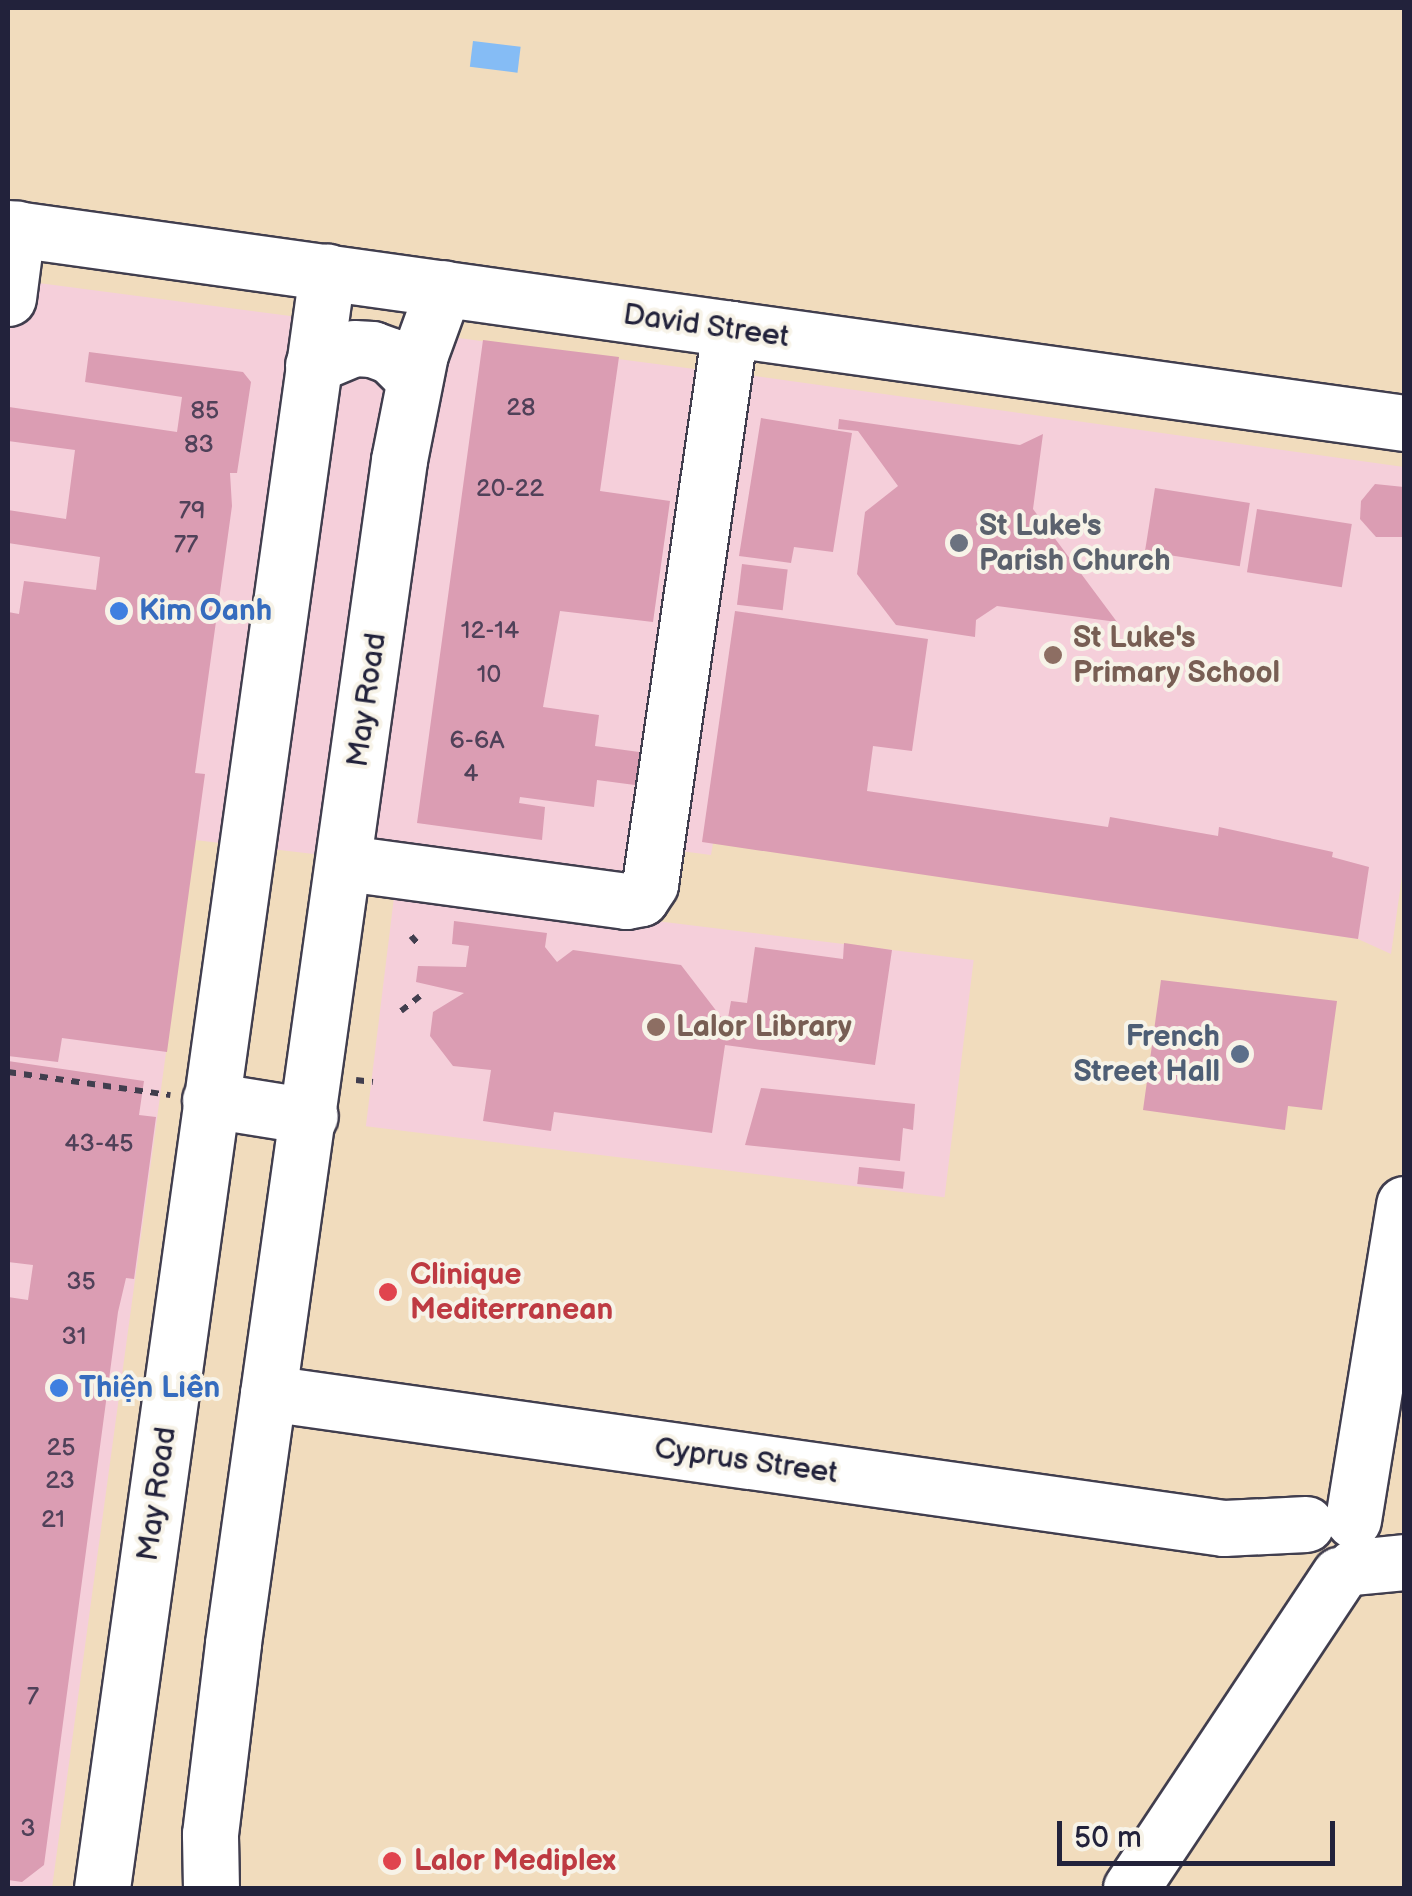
<!DOCTYPE html>
<html>
<head>
<meta charset="utf-8">
<style>
  body { margin:0 }
  #map { position:relative; width:1412px; height:1896px; overflow:hidden; background:#f1dcbd; font-family:"Balsamiq Sans",sans-serif }
  div>[style] { position:absolute }
  .built>* { inset:0; background:#f5cfda; transform-origin:0 0 }
  .water>* { inset:0; background:#85bcf5; transform-origin:0 0 }
  .building>* { inset:0; background:#db9db3; transform-origin:0 0 }
  .path>* { height:6px; margin-top:-3px; transform-origin:0; background:repeating-linear-gradient(90deg,#413e4e 0 8px,transparent 0 16px) }
  .roads { filter:drop-shadow(2px 0 #413e4e) drop-shadow(-2px 0 #413e4e) drop-shadow(0 2px #413e4e) drop-shadow(0 -2px #413e4e) }
  .minor>* { height:55px; margin:-27.5px; padding:0 27.5px; transform-origin:27.5px; border-radius:27.5px; background:#fff }
  .dots>* { width:28px; height:28px; translate:-50% -50%; box-sizing:border-box; border:5px solid #f7f3e8; border-radius:50% }
  span { translate:-50% -50%; white-space:nowrap; text-align:center; line-height:1.15; -webkit-text-stroke:8px #f7f3e8; paint-order:stroke }
  .number-label { font-size:25px; color:#504159 }
  .number-label span { -webkit-text-stroke-width:0 }
  .street-label { font-size:30px; color:#22223b }
  .worship-label { font-size:30px; color:#5b616d; font-weight:700 }
  .left { translate:0 -50%; text-align:left }
  .shop-label { font-size:30px; color:#366cbe; font-weight:700 }
  .education-label { font-size:30px; color:#785e54; font-weight:700 }
  .service-label { font-size:30px; color:#4e5e75; font-weight:700 }
  .right { translate:-100% -50%; text-align:right }
  .health-label { font-size:30px; color:#be3a42; font-weight:700 }
  .frame { position:absolute; inset:0; border:10px solid #22223b; pointer-events:none }
  .scale { position:absolute; left:1057px; top:1821px; width:278px; height:45px; box-sizing:border-box; border:5px solid #22223b; border-top:0; padding-left:12px; font-size:30px; line-height:35px; white-space:nowrap; color:#22223b; -webkit-text-stroke:8px #f7f3e8; paint-order:stroke }
</style>
</head>
<body>
<div id="map">
  <div class="built">
    <i style="clip-path:polygon(8px 279px,702px 370px,630px 891px,195px 840px,52px 1888px,8px 1888px)"></i>
    <i style="clip-path:polygon(741px 374px,1404px 467px,1404px 862px,1391px 954px,1358px 939px,1098px 898px,713px 843px,711px 855px,673px 850px)"></i>
    <i style="left:395px;top:889px;width:583px;height:239px;rotate:7deg"></i>
  </div>
  <div class="water">
    <i style="left:473px;top:41px;width:48px;height:26px;rotate:7deg"></i>
  </div>
  <div class="building">
    <i style="clip-path:polygon(483px 340px,619px 357px,600px 491px,670px 501px,653px 622px,560px 611px,543px 707px,599px 715px,595px 746px,654px 754px,650px 787px,597px 780px,594px 807px,520px 797px,519px 803px,545px 807px,542px 840px,417px 823px)"></i>
    <i style="clip-path:polygon(89px 352px,243px 372px,251px 382px,237px 473px,230px 473px,232px 506px,195px 773px,205px 774px,167px 1052px,62px 1038px,58px 1062px,8px 1056px,8px 612px,19px 614px,24px 581px,96px 590px,100px 557px,8px 543px,8px 510px,66px 519px,75px 450px,8px 441px,9px 407px,177px 432px,182px 397px,85px 382px)"></i>
    <i style="clip-path:polygon(761px 418px,852px 433px,833px 552px,794px 547px,791px 563px,739px 556px)"></i>
    <i style="clip-path:polygon(839px 419px,1020px 445px,1043px 434px,1033px 509px,1117px 622px,997px 606px,976px 620px,975px 637px,896px 625px,857px 574px,865px 512px,898px 486px,858px 431px,838px 429px)"></i>
    <i style="clip-path:polygon(1375px 484px,1404px 487px,1404px 537px,1376px 537px,1360px 519px,1361px 501px)"></i>
    <i style="left:1155px;top:488px;width:96px;height:64px;rotate:9deg"></i>
    <i style="left:1257px;top:509px;width:96px;height:64px;rotate:9deg"></i>
    <i style="left:742px;top:564px;width:46px;height:41px;rotate:7deg"></i>
    <i style="clip-path:polygon(735px 611px,928px 639px,912px 751px,873px 746px,867px 791px,1108px 827px,1110px 817px,1218px 836px,1219px 827px,1333px 852px,1332px 857px,1369px 867px,1358px 939px,702px 842px)"></i>
    <i style="clip-path:polygon(454px 921px,547px 933px,545px 947px,557px 962px,573px 950px,681px 965px,721px 1017px,728px 1018px,731px 1001px,747px 1003px,755px 947px,843px 959px,844px 943px,892px 950px,875px 1065px,725px 1045px,712px 1133px,554px 1112px,551px 1131px,483px 1121px,491px 1070px,453px 1066px,430px 1036px,433px 1012px,464px 993px,416px 982px,418px 966px,466px 967px,469px 946px,452px 944px)"></i>
    <i style="clip-path:polygon(1161px 980px,1337px 1001px,1322px 1110px,1288px 1106px,1285px 1130px,1143px 1110px)"></i>
    <i style="clip-path:polygon(8px 1061px,144px 1081px,139px 1115px,156px 1117px,134px 1279px,126px 1278px,118px 1312px,44px 1865px,22px 1882px,8px 1880px,8px 1297px,28px 1300px,33px 1265px,8px 1262px)"></i>
    <i style="clip-path:polygon(761px 1088px,915px 1104px,913px 1130px,903px 1128px,900px 1161px,745px 1145px)"></i>
    <i style="left:859px;top:1167px;width:46px;height:17px;rotate:6deg"></i>
  </div>
  <div class="path">
    <i style="left:411px;top:936px;width:13px;rotate:48deg"></i>
    <i style="left:401px;top:1011px;width:24px;rotate:-38deg"></i>
    <i style="left:8px;top:1072px;width:164px;rotate:8.1deg"></i>
    <i style="left:356px;top:1080px;width:17px;rotate:7deg"></i>
  </div>
  <div class="roads">
    <div class="minor">
      <i style="left:8px;top:228px;width:1410px;rotate:7.95deg"></i>
      <i style="left:8px;top:298px;width:70px;rotate:-82.6deg"></i>
      <i style="left:313px;top:365px;width:44px;rotate:-22.5deg"></i>
      <i style="left:354px;top:348px;width:18px;rotate:3deg"></i>
      <i style="left:372px;top:349px;width:20px;rotate:20deg"></i>
      <i style="left:391px;top:356px;width:33px;rotate:45deg"></i>
      <i style="left:346px;top:863px;width:283px;rotate:7.7deg"></i>
      <i style="left:626px;top:901px;width:15px;rotate:-11deg"></i>
      <i style="left:641px;top:898px;width:17px;rotate:-57deg"></i>
      <i style="left:650px;top:884px;width:561px;rotate:-81.8deg"></i>
      <i style="left:210px;top:1100px;width:101px;rotate:9.1deg"></i>
      <i style="left:268px;top:1393px;width:965px;rotate:8.04deg"></i>
      <i style="left:1224px;top:1528px;width:82px;rotate:-2.8deg"></i>
      <i style="left:1353px;top:1520px;width:320px;rotate:-80.8deg"></i>
      <i style="left:1354px;top:1567px;width:50px;rotate:-5.7deg"></i>
      <i style="left:102px;top:1888px;width:1632px;rotate:-82.07deg"></i>
      <i style="left:211px;top:1888px;width:54px;rotate:-91.1deg"></i>
      <i style="left:210px;top:1834px;width:192px;rotate:-83.1deg"></i>
      <i style="left:233px;top:1643px;width:1195px;rotate:-82.01deg"></i>
      <i style="left:399px;top:460px;width:108px;rotate:-78.8deg"></i>
      <i style="left:420px;top:354px;width:70px;rotate:-70deg"></i>
      <i style="left:1131px;top:1888px;width:376px;rotate:-56.4deg"></i>
    </div>
  </div>
  <div class="dots">
    <i style="left:959px;top:543px;background:#6b7280"></i>
    <i style="left:119px;top:611px;background:#3f7fe0"></i>
    <i style="left:1053px;top:655px;background:#8d6e63"></i>
    <i style="left:656px;top:1027px;background:#8d6e63"></i>
    <i style="left:1240px;top:1054px;background:#5c6f8a"></i>
    <i style="left:388px;top:1292px;background:#e0444e"></i>
    <i style="left:59px;top:1388px;background:#3f7fe0"></i>
    <i style="left:392px;top:1861px;background:#e0444e"></i>
  </div>
  <div class="number-label">
    <span style="left:521px;top:408px">28</span>
    <span style="left:205px;top:411px">85</span>
    <span style="left:199px;top:445px">83</span>
    <span style="left:510px;top:489px">20-22</span>
    <span style="left:192px;top:511px">79</span>
    <span style="left:186px;top:545px">77</span>
    <span style="left:490px;top:631px">12-14</span>
    <span style="left:489px;top:675px">10</span>
    <span style="left:477px;top:741px">6-6A</span>
    <span style="left:471px;top:774px">4</span>
    <span style="left:99px;top:1144px">43-45</span>
    <span style="left:81px;top:1282px">35</span>
    <span style="left:74px;top:1337px">31</span>
    <span style="left:61px;top:1448px">25</span>
    <span style="left:60px;top:1481px">23</span>
    <span style="left:53px;top:1520px">21</span>
    <span style="left:33px;top:1697px">7</span>
    <span style="left:28px;top:1829px">3</span>
  </div>
  <div class="street-label">
    <span style="left:706px;top:326px;rotate:8deg">David Street</span>
    <span style="left:367px;top:700px;rotate:-82deg">May Road</span>
    <span style="left:746px;top:1461px;rotate:8deg">Cyprus Street</span>
    <span style="left:157px;top:1494px;rotate:-82deg">May Road</span>
  </div>
  <div class="worship-label">
    <span class="left" style="left:979px;top:543px">St Luke's<br>Parish Church</span>
  </div>
  <div class="shop-label">
    <span class="left" style="left:139px;top:611px">Kim Oanh</span>
    <span class="left" style="left:79px;top:1388px">Thiện Liên</span>
  </div>
  <div class="education-label">
    <span class="left" style="left:1073px;top:655px">St Luke's<br>Primary School</span>
    <span class="left" style="left:676px;top:1027px">Lalor Library</span>
  </div>
  <div class="service-label">
    <span class="right" style="left:1220px;top:1054px">French<br>Street Hall</span>
  </div>
  <div class="health-label">
    <span class="left" style="left:410px;top:1292px">Clinique<br>Mediterranean</span>
    <span class="left" style="left:414px;top:1861px">Lalor Mediplex</span>
  </div>
  <div class="frame"></div>
  <div class="scale">50 m</div>
</div>
</body>
</html>
